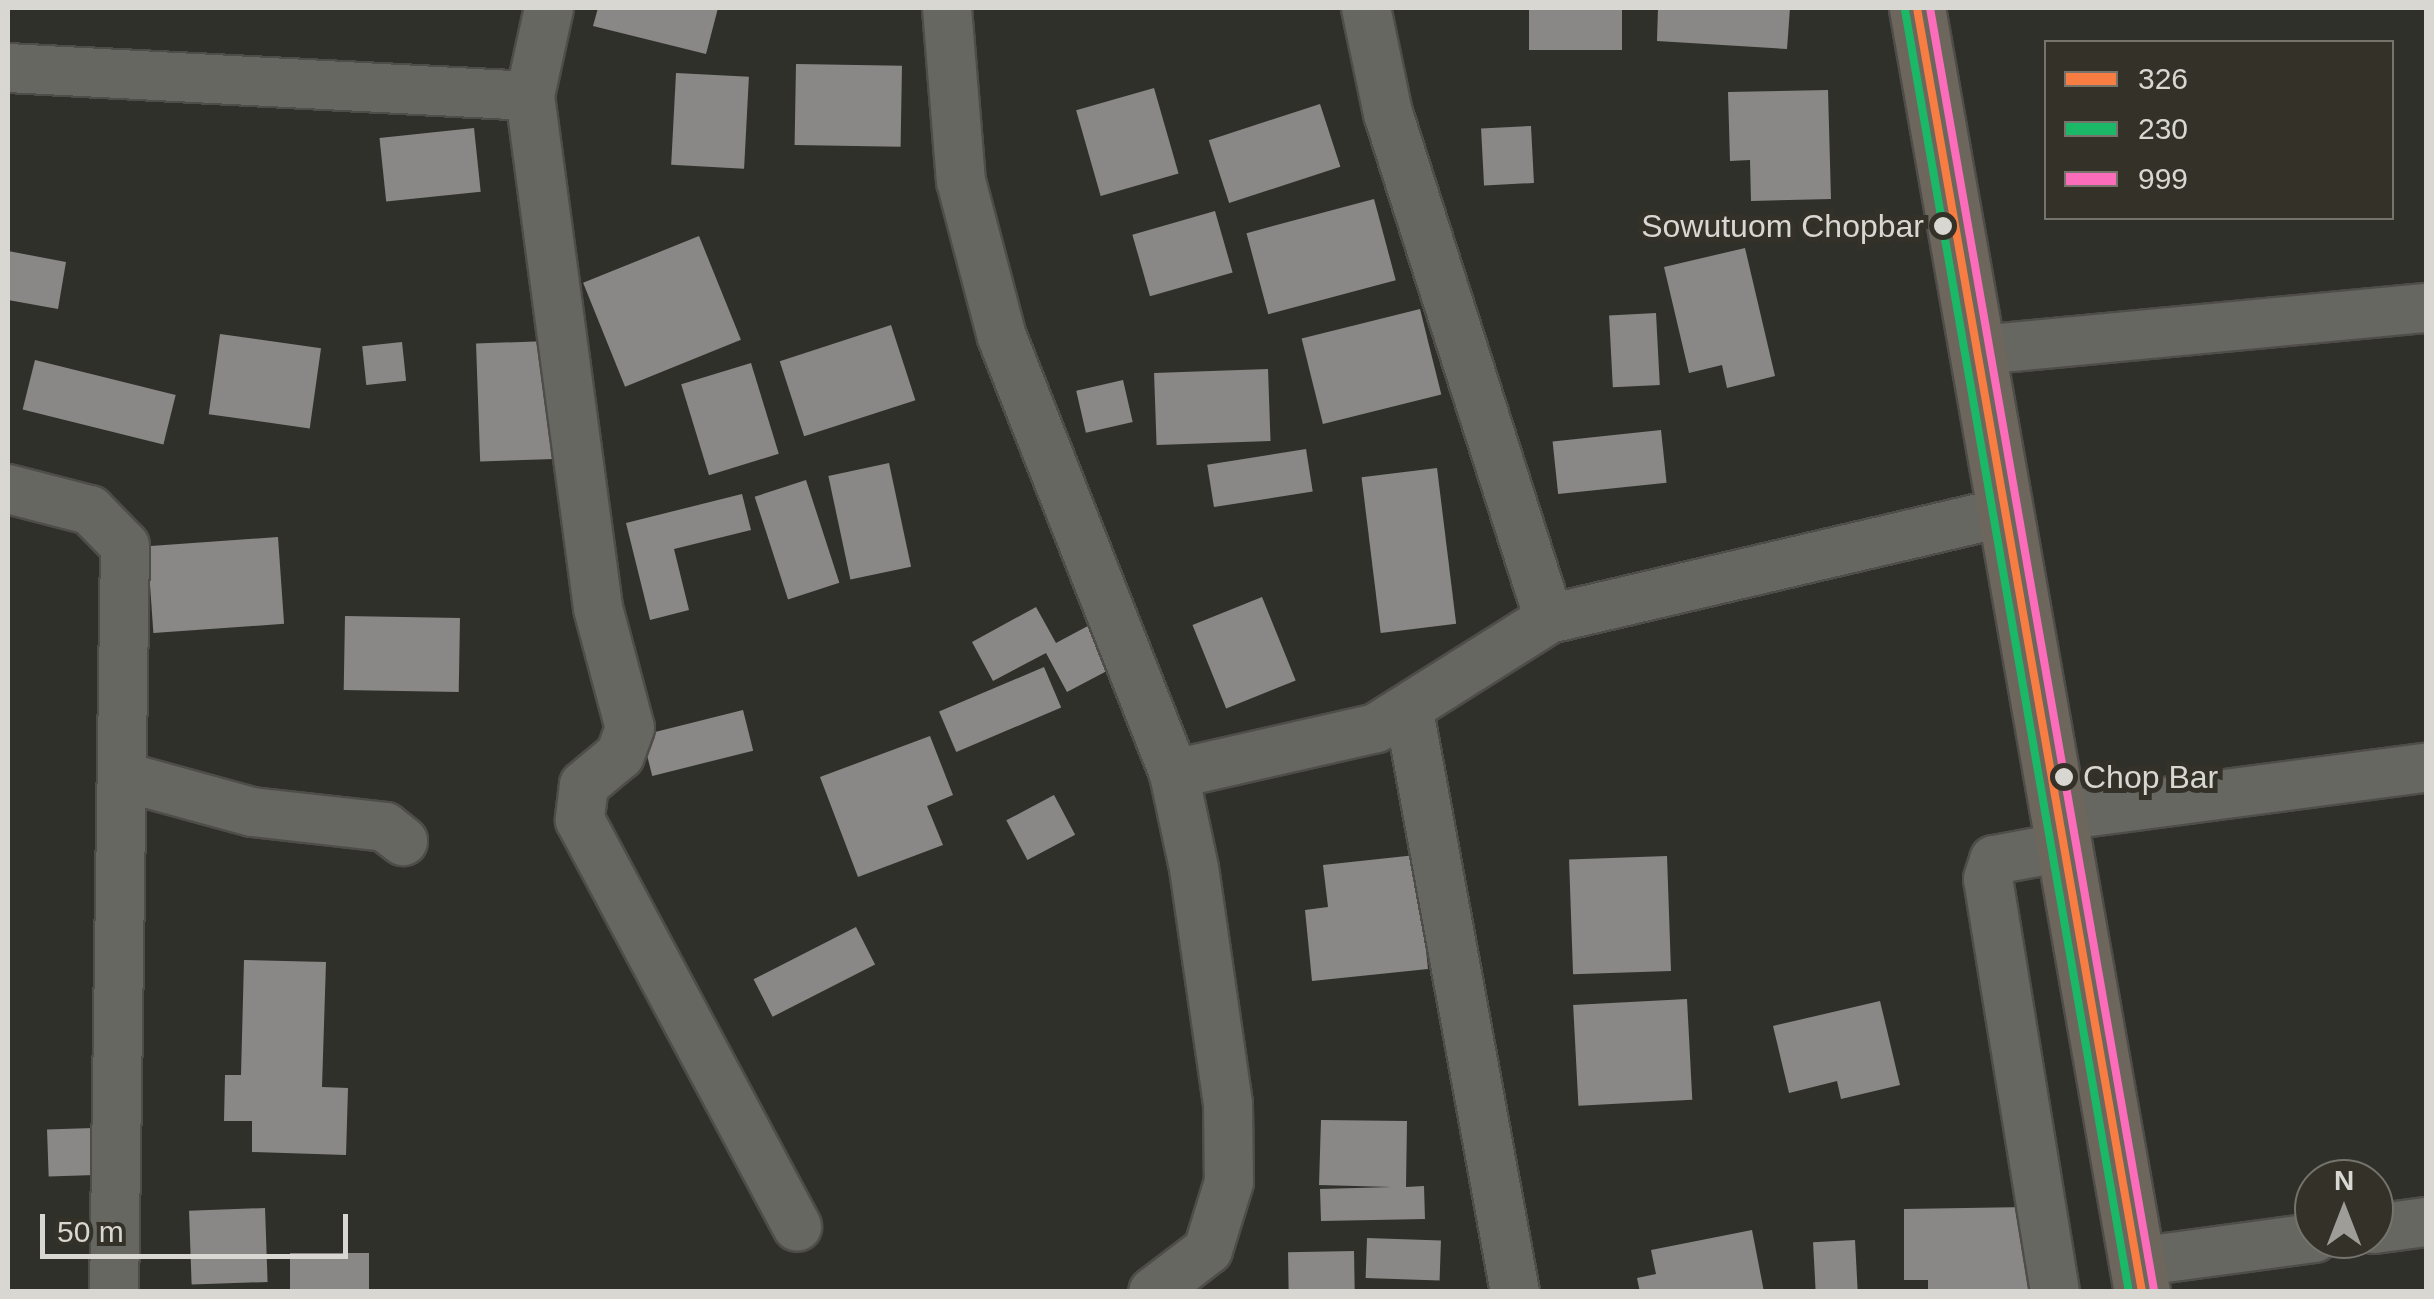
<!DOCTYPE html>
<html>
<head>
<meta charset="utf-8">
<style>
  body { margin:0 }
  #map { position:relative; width:2434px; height:1299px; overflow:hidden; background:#30302b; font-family:Helvetica,sans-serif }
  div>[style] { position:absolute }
  .building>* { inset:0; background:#898887; transform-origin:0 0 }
  .roads { filter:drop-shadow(2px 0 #4f4d49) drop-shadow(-2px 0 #4f4d49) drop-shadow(0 2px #4f4d49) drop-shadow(0 -2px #4f4d49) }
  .minor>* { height:48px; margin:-24px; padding:0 24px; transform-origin:24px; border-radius:24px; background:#676762 }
  .major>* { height:55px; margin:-27.5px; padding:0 27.5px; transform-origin:27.5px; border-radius:27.5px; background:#6c665d }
  .bus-1>* { height:8px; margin:-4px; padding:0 4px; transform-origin:4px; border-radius:4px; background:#f77d43 }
  .bus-2>* { height:8px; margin:-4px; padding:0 4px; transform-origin:4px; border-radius:4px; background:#1ab867 }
  .bus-3>* { height:8px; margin:-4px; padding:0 4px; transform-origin:4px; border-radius:4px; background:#fb6dba }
  .dots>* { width:28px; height:28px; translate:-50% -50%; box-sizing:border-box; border:5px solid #333128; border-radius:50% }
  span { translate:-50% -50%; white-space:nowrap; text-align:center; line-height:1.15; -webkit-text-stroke:10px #333128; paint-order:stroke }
  .bus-label { font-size:32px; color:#d9d7d2 }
  .right { translate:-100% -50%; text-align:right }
  .left { translate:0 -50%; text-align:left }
  .frame { position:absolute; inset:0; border:10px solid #d9d7d2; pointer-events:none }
  .legend { position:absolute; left:2044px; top:40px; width:350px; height:180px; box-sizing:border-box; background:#333128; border:2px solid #75736c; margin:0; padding:12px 18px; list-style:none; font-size:30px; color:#d9d7d2 }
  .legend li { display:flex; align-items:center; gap:20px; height:50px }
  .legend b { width:50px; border:2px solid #75736c }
  .north { position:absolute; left:2294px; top:1159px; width:100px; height:100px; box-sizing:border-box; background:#333128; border:2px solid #75736c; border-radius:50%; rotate:0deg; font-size:28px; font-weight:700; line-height:40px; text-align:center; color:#d9d7d2 }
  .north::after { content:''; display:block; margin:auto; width:35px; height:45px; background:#9e9d98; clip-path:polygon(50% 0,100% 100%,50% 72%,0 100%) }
  .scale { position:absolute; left:40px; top:1214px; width:308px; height:45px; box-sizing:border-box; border:5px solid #d9d7d2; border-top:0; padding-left:12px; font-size:30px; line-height:35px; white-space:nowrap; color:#d9d7d2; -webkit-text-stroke:8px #333128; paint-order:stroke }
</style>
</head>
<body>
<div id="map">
  <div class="building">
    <i style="clip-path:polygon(598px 8px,718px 8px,706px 54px,593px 26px)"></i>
    <i style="left:1529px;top:8px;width:93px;height:42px"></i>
    <i style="clip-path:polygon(1658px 8px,1790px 8px,1787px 49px,1657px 41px)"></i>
    <i style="left:796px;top:64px;width:106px;height:81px;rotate:1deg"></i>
    <i style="left:676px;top:73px;width:73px;height:92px;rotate:3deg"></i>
    <i style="left:1154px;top:88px;width:89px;height:81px;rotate:74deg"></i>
    <i style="clip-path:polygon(1828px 90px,1831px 199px,1751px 201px,1750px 160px,1730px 161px,1728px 92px)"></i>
    <i style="left:1320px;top:104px;width:66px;height:117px;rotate:72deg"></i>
    <i style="left:1531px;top:126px;width:57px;height:50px;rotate:87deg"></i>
    <i style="left:474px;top:128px;width:64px;height:95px;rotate:84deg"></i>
    <i style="left:1374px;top:199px;width:84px;height:132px;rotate:75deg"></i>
    <i style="left:1215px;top:211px;width:64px;height:86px;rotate:74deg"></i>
    <i style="left:699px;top:236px;width:112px;height:125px;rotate:68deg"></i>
    <i style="clip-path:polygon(1745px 248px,1775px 376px,1727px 388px,1722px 365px,1689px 373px,1664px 267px)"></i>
    <i style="clip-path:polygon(8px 251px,66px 262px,58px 309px,8px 300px)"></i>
    <i style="left:1420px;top:309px;width:88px;height:122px;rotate:76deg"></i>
    <i style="left:1656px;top:313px;width:72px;height:47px;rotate:87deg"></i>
    <i style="left:891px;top:325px;width:79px;height:117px;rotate:72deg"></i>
    <i style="left:220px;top:334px;width:102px;height:81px;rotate:8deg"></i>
    <i style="left:549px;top:341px;width:118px;height:73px;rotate:88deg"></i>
    <i style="left:402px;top:342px;width:39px;height:40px;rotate:84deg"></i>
    <i style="left:35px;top:360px;width:145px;height:51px;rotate:14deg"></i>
    <i style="left:751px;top:363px;width:95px;height:73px;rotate:73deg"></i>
    <i style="left:1268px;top:369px;width:72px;height:114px;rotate:88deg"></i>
    <i style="left:1123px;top:380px;width:43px;height:48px;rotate:77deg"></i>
    <i style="left:1661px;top:430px;width:53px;height:109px;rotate:84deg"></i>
    <i style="left:1306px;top:449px;width:43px;height:100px;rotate:81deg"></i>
    <i style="left:889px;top:463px;width:106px;height:62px;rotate:78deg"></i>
    <i style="left:1437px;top:468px;width:157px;height:76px;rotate:83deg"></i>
    <i style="left:806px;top:480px;width:108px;height:54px;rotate:72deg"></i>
    <i style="clip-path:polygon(742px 494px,751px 530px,674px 549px,689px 610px,650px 620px,626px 523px)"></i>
    <i style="left:278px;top:537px;width:87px;height:131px;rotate:86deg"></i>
    <i style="left:1262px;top:597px;width:90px;height:75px;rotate:68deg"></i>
    <i style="clip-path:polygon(1036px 607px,1056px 643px,1099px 620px,1122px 663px,1067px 692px,1046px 653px,993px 681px,972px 642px)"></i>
    <i style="left:345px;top:616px;width:115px;height:74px;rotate:1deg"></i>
    <i style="left:1044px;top:667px;width:44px;height:114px;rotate:67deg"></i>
    <i style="left:743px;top:710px;width:42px;height:104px;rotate:76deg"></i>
    <i style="clip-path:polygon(930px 736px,953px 795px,927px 806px,943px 845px,858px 877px,820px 777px)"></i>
    <i style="left:1054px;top:795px;width:45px;height:54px;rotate:62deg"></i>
    <i style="clip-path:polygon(1416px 855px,1428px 969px,1312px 981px,1305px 910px,1328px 907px,1323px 865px)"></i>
    <i style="left:1667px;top:856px;width:115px;height:98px;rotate:88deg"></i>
    <i style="left:856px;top:927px;width:42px;height:115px;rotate:63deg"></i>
    <i style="clip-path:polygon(244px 960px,326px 962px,322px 1087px,348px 1088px,346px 1155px,252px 1152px,252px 1121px,224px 1121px,225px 1075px,241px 1075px)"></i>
    <i style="left:1687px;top:999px;width:101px;height:114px;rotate:87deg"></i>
    <i style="clip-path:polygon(1880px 1001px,1900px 1085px,1841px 1099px,1837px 1081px,1789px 1093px,1773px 1026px)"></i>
    <i style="clip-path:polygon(1321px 1120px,1407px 1121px,1406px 1187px,1424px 1186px,1425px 1219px,1321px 1221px,1320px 1189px,1392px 1187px,1319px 1185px)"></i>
    <i style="left:93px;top:1128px;width:47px;height:46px;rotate:88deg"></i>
    <i style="clip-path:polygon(2028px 1207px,2030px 1292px,1928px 1292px,1928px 1280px,1904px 1280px,1904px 1209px)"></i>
    <i style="left:265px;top:1208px;width:74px;height:76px;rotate:88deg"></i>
    <i style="clip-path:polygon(1752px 1230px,1764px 1292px,1640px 1292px,1637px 1278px,1656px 1274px,1651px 1250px)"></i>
    <i style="left:1367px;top:1238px;width:74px;height:40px;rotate:2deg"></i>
    <i style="left:1855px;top:1240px;width:52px;height:42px;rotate:87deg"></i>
    <i style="left:1354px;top:1251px;width:41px;height:66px;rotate:89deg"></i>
    <i style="left:290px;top:1253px;width:79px;height:39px"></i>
  </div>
  <div class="roads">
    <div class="minor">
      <i style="left:549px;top:8px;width:90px;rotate:102.2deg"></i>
      <i style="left:530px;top:96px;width:516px;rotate:82.43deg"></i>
      <i style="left:598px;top:608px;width:124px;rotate:75.1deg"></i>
      <i style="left:630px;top:728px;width:29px;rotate:110deg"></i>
      <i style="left:620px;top:755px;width:47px;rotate:140.2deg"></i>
      <i style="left:584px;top:785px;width:35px;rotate:97deg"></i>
      <i style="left:580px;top:820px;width:461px;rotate:61.9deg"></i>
      <i style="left:947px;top:8px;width:174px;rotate:85.4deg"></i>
      <i style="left:961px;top:181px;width:161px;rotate:75.3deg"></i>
      <i style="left:1002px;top:337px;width:470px;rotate:68.5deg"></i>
      <i style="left:1174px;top:774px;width:96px;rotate:78deg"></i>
      <i style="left:1194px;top:868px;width:238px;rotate:81.8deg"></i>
      <i style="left:1228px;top:1104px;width:78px;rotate:89.3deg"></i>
      <i style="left:1229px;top:1182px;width:71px;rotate:107.2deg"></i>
      <i style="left:1208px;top:1250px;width:69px;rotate:142.6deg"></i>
      <i style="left:1366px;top:8px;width:107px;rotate:78.2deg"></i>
      <i style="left:1388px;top:113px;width:531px;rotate:72.35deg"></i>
      <i style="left:8px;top:68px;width:523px;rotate:3.07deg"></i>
      <i style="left:1980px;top:350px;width:448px;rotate:-5.4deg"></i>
      <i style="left:8px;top:489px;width:85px;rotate:14.4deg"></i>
      <i style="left:90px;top:510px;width:50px;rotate:45.8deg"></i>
      <i style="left:125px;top:546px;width:746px;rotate:90.84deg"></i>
      <i style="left:1409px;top:711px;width:591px;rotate:79.66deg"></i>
      <i style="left:1174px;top:774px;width:207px;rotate:-12.8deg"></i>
      <i style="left:1376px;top:728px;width:204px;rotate:-32.2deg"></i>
      <i style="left:1549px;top:619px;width:468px;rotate:-13.2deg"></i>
      <i style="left:128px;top:778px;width:129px;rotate:15.3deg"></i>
      <i style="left:252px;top:812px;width:134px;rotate:6.4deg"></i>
      <i style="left:385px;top:827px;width:23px;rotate:38deg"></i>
      <i style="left:2059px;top:816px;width:370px;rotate:-7.5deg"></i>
      <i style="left:2374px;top:1229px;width:52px;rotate:-7.7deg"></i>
      <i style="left:2136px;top:1262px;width:180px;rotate:-7.7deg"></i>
      <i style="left:2055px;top:1292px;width:418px;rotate:-99.2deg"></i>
      <i style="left:1988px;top:879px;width:20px;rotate:-72deg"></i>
      <i style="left:1994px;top:860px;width:71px;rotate:-10.5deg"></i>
    </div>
    <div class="major">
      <i style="left:1917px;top:8px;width:1304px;rotate:80.06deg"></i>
    </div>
  </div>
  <div class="bus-1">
    <i style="left:1917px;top:8px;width:1304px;rotate:80.06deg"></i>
  </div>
  <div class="bus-2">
    <i style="left:1905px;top:10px;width:1301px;rotate:80.09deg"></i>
  </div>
  <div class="bus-3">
    <i style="left:1930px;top:8px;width:1301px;rotate:80.09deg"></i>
  </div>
  <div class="dots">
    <i style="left:1943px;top:226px;background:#d9d7d2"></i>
    <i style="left:2064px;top:777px;background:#d9d7d2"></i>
  </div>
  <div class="bus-label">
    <span class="right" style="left:1924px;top:226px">Sowutuom Chopbar</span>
    <span class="left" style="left:2083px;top:777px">Chop Bar</span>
  </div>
  <div class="frame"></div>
  <ul class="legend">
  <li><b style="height:12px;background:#f77d43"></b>326</li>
  <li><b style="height:12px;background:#1ab867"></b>230</li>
  <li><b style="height:12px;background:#fb6dba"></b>999</li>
  </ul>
  <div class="north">N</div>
  <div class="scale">50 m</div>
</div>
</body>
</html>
